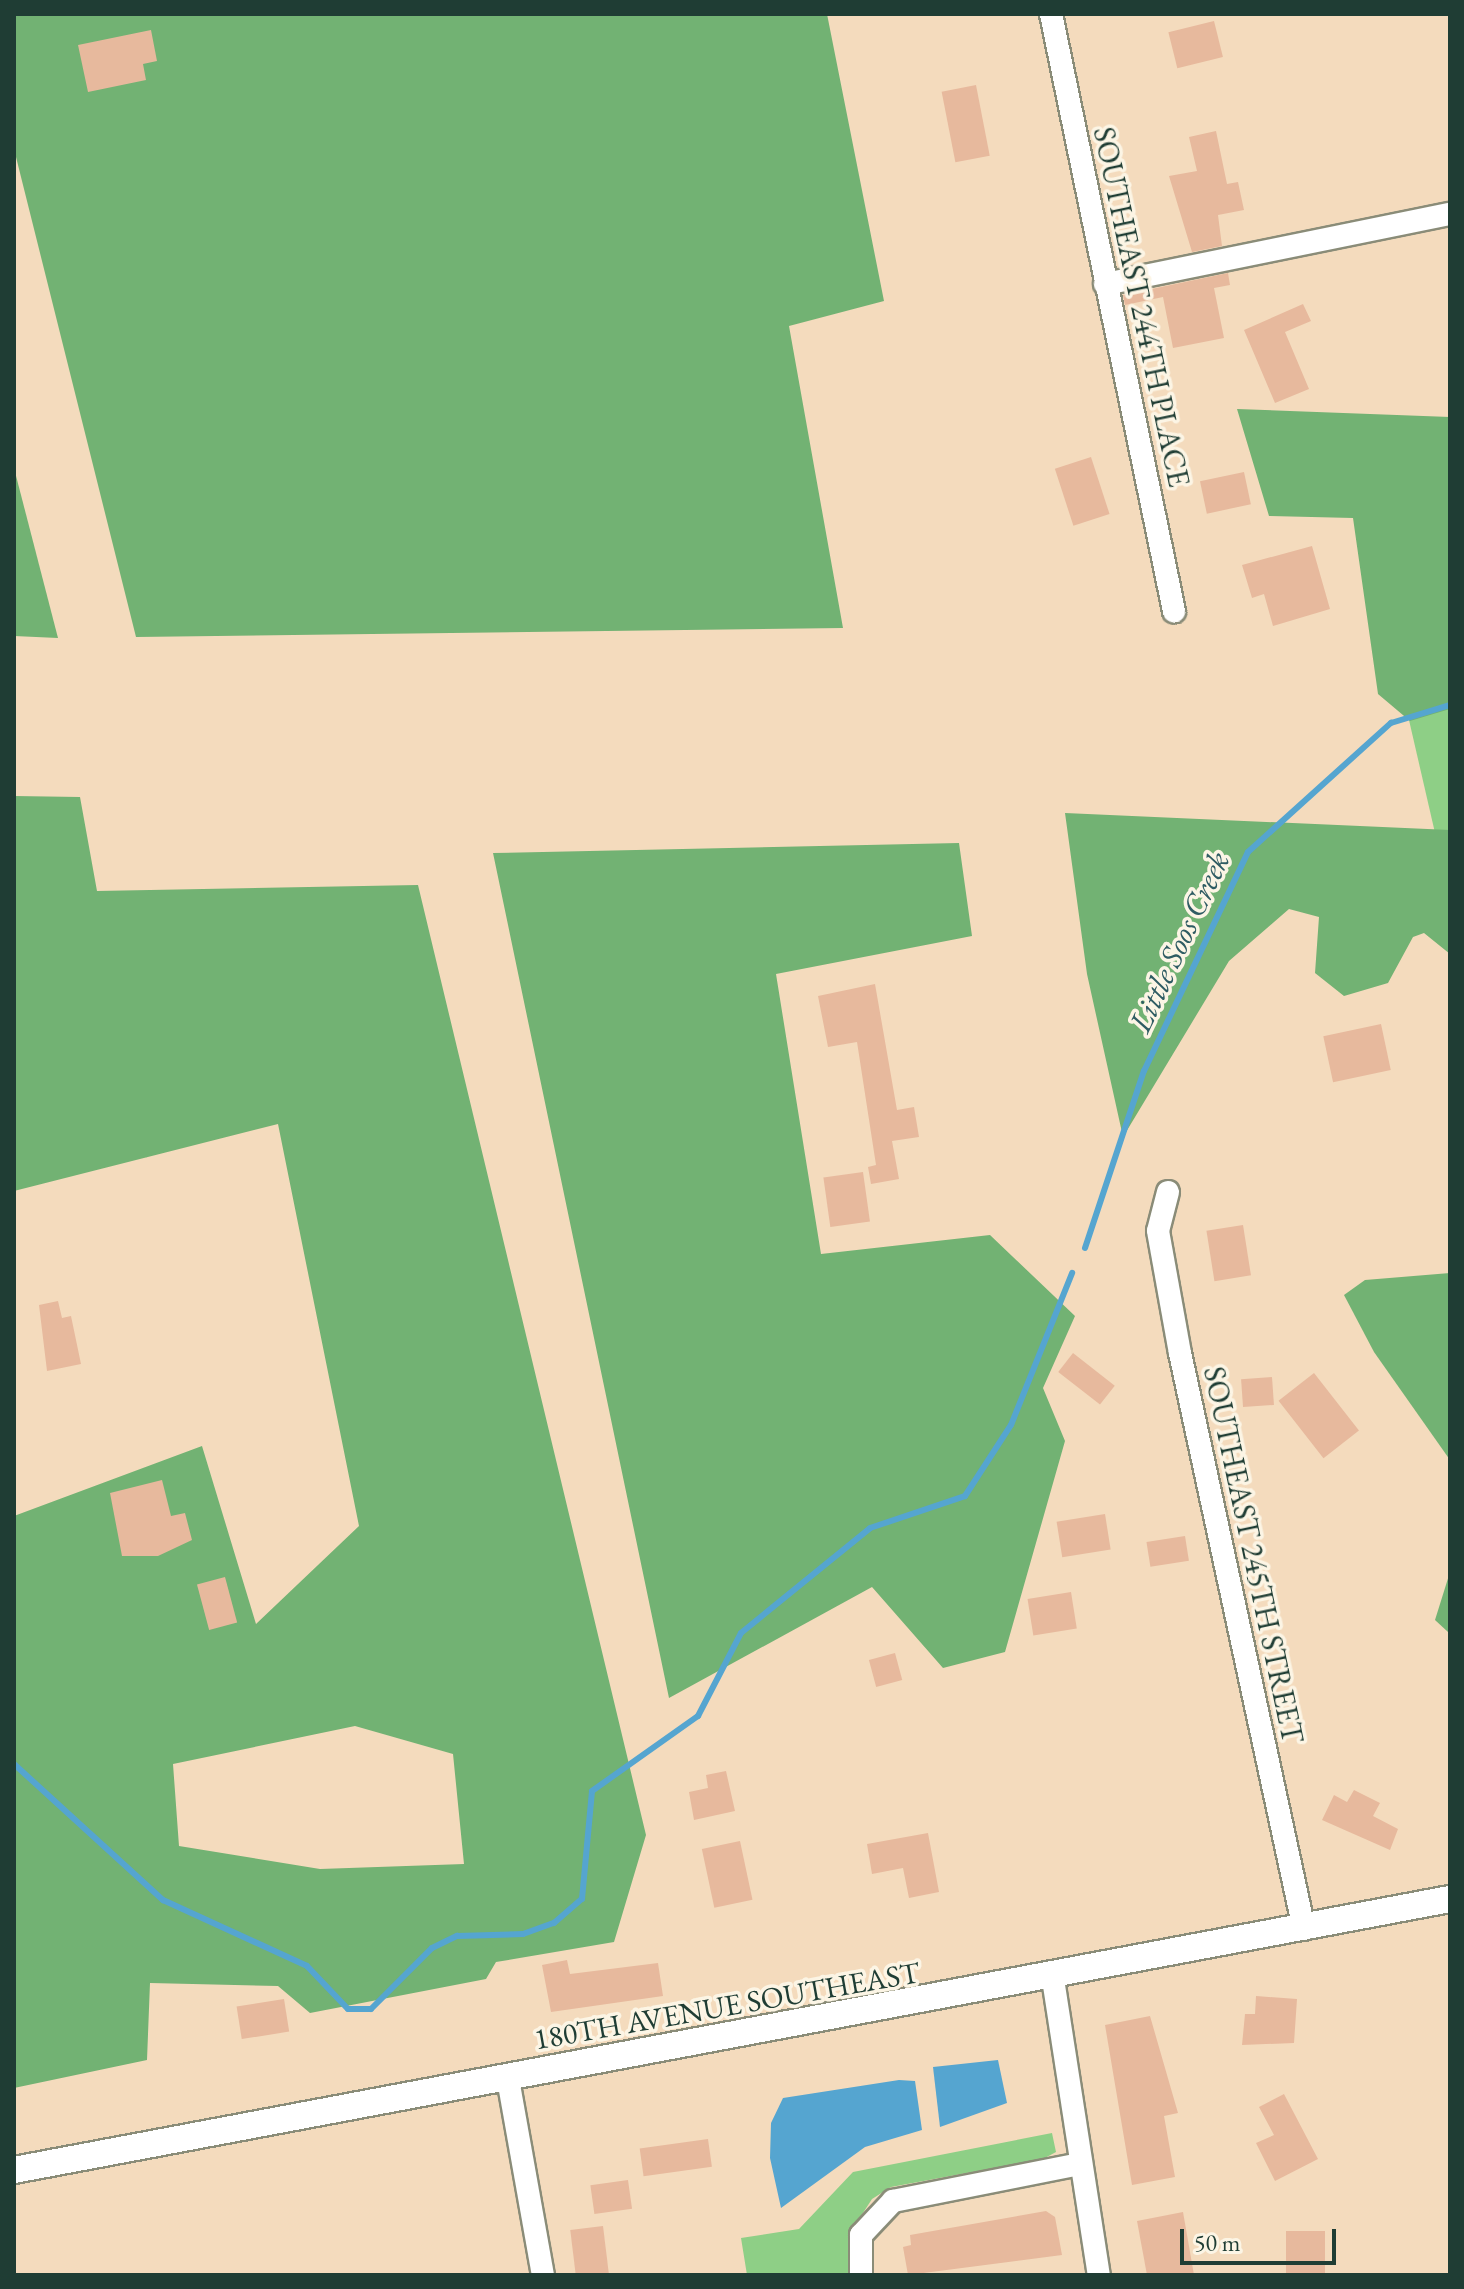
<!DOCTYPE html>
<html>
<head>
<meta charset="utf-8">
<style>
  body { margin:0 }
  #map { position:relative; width:1464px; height:2289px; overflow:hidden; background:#f4dbbd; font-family:"EB Garamond",serif }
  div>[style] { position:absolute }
  .green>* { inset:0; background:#8ecf86 }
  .forest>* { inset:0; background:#72b273 }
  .water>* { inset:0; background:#55a5d0 }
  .stream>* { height:6px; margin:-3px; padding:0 3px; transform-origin:3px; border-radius:3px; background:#55a5d0 }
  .building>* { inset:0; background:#e7b99d; transform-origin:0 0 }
  .roads { filter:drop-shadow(2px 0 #8a8c78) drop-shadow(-2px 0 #8a8c78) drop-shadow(0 2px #8a8c78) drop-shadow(0 -2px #8a8c78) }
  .minor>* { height:22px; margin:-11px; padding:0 11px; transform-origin:11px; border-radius:11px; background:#fff }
  .tertiary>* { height:26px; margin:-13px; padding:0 13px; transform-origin:13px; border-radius:13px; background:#fff }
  span { translate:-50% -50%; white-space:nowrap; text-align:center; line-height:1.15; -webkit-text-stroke:7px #fcf5e5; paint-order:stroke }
  .street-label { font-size:30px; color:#1f3d34 }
  .water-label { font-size:32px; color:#2f5c63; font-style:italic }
  .frame { position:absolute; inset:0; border:16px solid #1f3d34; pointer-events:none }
  .scale { position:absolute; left:1180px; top:2229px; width:156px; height:36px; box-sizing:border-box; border:4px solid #1f3d34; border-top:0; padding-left:10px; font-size:24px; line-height:28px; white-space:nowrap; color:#1f3d34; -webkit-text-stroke:6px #fcf5e5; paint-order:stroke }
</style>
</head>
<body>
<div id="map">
  <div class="green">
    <i style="clip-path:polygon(1450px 699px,1450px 898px,1406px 707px)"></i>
    <i style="clip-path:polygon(1052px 2133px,1056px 2152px,1043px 2159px,891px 2187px,872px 2199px,848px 2236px,850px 2275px,747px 2275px,741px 2238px,799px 2229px,853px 2172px)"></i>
  </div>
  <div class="forest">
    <i style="clip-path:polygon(14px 14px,827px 14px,884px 301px,789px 326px,843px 628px,136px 637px,14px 149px)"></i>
    <i style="clip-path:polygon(1237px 409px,1450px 417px,1450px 709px,1410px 721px,1378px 694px,1353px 518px,1269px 516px)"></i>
    <i style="clip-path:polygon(14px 468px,58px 638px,14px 636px)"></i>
    <i style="clip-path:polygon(evenodd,14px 796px,80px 797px,97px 891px,418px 885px,646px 1835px,614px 1942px,496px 1962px,486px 1979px,310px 2013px,278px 1986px,150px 1983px,147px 2060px,14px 2088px,14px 1516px,202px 1446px,256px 1624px,359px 1526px,278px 1124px,14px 1191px,14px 796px,355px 1726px,453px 1754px,464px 1864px,320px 1869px,179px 1846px,173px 1764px,355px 1726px)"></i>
    <i style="clip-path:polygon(1065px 813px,1450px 830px,1450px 954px,1424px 933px,1413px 937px,1388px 983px,1344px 996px,1315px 973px,1319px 917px,1289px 909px,1229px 961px,1123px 1137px,1087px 974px)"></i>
    <i style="clip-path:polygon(959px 843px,972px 936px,776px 974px,821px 1254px,990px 1235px,1075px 1316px,1043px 1388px,1065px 1441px,1005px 1652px,943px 1668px,872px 1587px,669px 1698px,493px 853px)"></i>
    <i style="clip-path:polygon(1450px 1273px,1450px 1460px,1374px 1352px,1344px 1295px,1365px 1280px)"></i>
    <i style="clip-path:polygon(1450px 1572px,1450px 1631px,1448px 1632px,1435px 1620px)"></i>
  </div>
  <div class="water">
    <i style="clip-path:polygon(998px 2060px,1007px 2103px,940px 2127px,933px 2067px)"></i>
    <i style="clip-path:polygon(899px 2080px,915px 2081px,922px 2130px,865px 2147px,781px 2208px,770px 2158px,771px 2123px,783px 2098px)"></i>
  </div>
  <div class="stream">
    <i style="left:1085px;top:1248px;width:187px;rotate:-71.6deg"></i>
    <i style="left:1144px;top:1071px;width:242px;rotate:-64.6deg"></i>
    <i style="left:1248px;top:852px;width:193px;rotate:-42.1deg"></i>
    <i style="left:1391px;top:723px;width:62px;rotate:-17deg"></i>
    <i style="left:14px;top:1764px;width:202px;rotate:42.4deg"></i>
    <i style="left:163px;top:1900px;width:158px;rotate:24.6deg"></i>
    <i style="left:307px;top:1966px;width:59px;rotate:46.4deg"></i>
    <i style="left:348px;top:2009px;width:23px"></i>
    <i style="left:371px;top:2009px;width:86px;rotate:-45deg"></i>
    <i style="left:432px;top:1948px;width:28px;rotate:-26deg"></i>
    <i style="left:457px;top:1936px;width:66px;rotate:-1.7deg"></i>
    <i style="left:523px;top:1934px;width:33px;rotate:-20deg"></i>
    <i style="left:554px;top:1923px;width:37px;rotate:-41deg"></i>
    <i style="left:582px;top:1899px;width:108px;rotate:-84.7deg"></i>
    <i style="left:592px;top:1791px;width:130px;rotate:-35.3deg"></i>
    <i style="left:698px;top:1716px;width:93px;rotate:-62.6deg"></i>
    <i style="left:741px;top:1633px;width:166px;rotate:-39.1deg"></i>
    <i style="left:870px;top:1528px;width:100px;rotate:-18.6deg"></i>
    <i style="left:965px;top:1496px;width:85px;rotate:-57.1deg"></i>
    <i style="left:1011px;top:1425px;width:164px;rotate:-68.1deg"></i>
  </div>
  <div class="building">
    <i style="left:1214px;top:21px;width:37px;height:47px;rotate:76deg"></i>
    <i style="clip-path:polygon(151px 30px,157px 61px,143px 64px,146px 80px,88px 92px,78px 45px)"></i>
    <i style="left:976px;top:85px;width:72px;height:35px;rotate:79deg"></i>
    <i style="clip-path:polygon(1216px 131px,1227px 184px,1238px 182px,1244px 210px,1218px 215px,1222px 246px,1192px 252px,1169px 176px,1197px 171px,1189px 137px)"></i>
    <i style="clip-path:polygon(1228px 273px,1230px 285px,1214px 288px,1224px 338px,1173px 348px,1163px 297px,1125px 305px,1123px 295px)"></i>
    <i style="clip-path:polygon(1303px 304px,1311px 321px,1285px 332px,1309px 389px,1275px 403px,1244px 330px)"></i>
    <i style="left:1091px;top:457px;width:60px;height:38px;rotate:72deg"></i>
    <i style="left:1244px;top:472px;width:33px;height:45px;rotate:78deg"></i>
    <i style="clip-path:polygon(1312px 546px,1330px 609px,1273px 626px,1264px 594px,1252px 598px,1242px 565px)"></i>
    <i style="clip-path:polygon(875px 984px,897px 1110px,914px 1107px,919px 1137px,892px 1141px,899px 1179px,871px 1184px,868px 1167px,876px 1165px,857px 1042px,828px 1047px,818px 996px)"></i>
    <i style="left:1381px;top:1024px;width:47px;height:59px;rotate:78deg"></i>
    <i style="left:863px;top:1172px;width:50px;height:40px;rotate:82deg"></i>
    <i style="left:1243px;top:1225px;width:51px;height:37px;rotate:81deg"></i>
    <i style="clip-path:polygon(58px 1301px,62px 1318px,71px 1316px,81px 1364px,47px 1371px,39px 1305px)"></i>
    <i style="left:1073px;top:1353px;width:53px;height:24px;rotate:38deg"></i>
    <i style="left:1314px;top:1373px;width:73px;height:45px;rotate:52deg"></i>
    <i style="left:1272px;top:1377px;width:28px;height:31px;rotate:86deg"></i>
    <i style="clip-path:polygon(162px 1480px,171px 1516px,185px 1513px,192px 1540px,158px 1556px,122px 1556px,110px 1493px)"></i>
    <i style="left:1105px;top:1514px;width:36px;height:49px;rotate:81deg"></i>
    <i style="left:1185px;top:1536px;width:25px;height:39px;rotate:81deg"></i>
    <i style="left:225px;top:1577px;width:47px;height:29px;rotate:75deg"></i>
    <i style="left:1071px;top:1592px;width:37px;height:44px;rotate:81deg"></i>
    <i style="left:895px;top:1653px;width:28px;height:27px;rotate:75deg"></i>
    <i style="clip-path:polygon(726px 1771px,735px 1811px,694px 1820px,689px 1792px,708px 1788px,706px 1775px)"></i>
    <i style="clip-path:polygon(1354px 1790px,1380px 1803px,1373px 1816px,1398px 1829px,1390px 1850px,1322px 1820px,1334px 1795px,1347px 1802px)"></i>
    <i style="clip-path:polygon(928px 1833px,939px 1892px,909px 1898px,903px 1868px,872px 1874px,867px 1844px)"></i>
    <i style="left:740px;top:1841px;width:60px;height:39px;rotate:78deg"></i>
    <i style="clip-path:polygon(567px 1960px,570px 1974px,658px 1963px,663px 1996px,551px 2012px,542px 1965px)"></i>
    <i style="clip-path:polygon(1256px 1996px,1297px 1999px,1294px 2043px,1242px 2045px,1245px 2014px,1255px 2014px)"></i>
    <i style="left:284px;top:1999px;width:33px;height:48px;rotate:81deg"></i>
    <i style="clip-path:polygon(1150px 2016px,1178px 2113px,1164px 2116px,1175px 2177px,1132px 2185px,1105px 2025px)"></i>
    <i style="clip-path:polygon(1284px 2094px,1318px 2159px,1275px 2181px,1256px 2143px,1274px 2135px,1259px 2107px)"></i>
    <i style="left:708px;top:2139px;width:28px;height:69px;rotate:82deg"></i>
    <i style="left:628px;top:2180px;width:29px;height:38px;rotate:82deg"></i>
    <i style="clip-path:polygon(1046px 2211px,1055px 2217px,1062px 2255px,908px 2275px,903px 2247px,911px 2245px,910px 2235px)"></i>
    <i style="clip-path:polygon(1183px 2212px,1194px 2275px,1147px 2275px,1137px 2221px)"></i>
    <i style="left:603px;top:2226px;width:49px;height:33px;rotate:83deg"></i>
    <i style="left:1286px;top:2231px;width:39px;height:44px"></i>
  </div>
  <div class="roads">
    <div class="minor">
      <i style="left:1051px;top:14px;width:610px;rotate:78.36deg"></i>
      <i style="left:1105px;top:284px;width:352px;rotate:-11.5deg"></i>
      <i style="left:1168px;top:1192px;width:40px;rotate:104.4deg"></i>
      <i style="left:1158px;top:1231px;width:124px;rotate:79.8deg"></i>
      <i style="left:1180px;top:1353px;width:589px;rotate:77.85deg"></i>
      <i style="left:1053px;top:1979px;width:300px;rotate:81.2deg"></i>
      <i style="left:508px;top:2079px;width:199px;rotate:79.9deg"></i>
      <i style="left:861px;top:2275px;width:40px;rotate:-90deg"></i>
      <i style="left:861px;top:2235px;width:47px;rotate:-46.7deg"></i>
      <i style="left:893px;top:2201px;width:191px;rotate:-11.2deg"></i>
    </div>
    <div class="tertiary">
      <i style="left:14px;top:2170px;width:1461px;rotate:-10.69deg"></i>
    </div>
  </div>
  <div class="street-label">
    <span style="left:1141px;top:307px;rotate:78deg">SOUTHEAST 244TH PLACE</span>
    <span style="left:1253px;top:1555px;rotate:78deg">SOUTHEAST 245TH STREET</span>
    <span style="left:727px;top:2006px;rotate:-10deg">180TH AVENUE SOUTHEAST</span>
  </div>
  <div class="water-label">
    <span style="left:1179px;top:942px;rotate:-65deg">Little Soos Creek</span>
  </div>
  <div class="frame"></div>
  <div class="scale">50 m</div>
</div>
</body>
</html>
